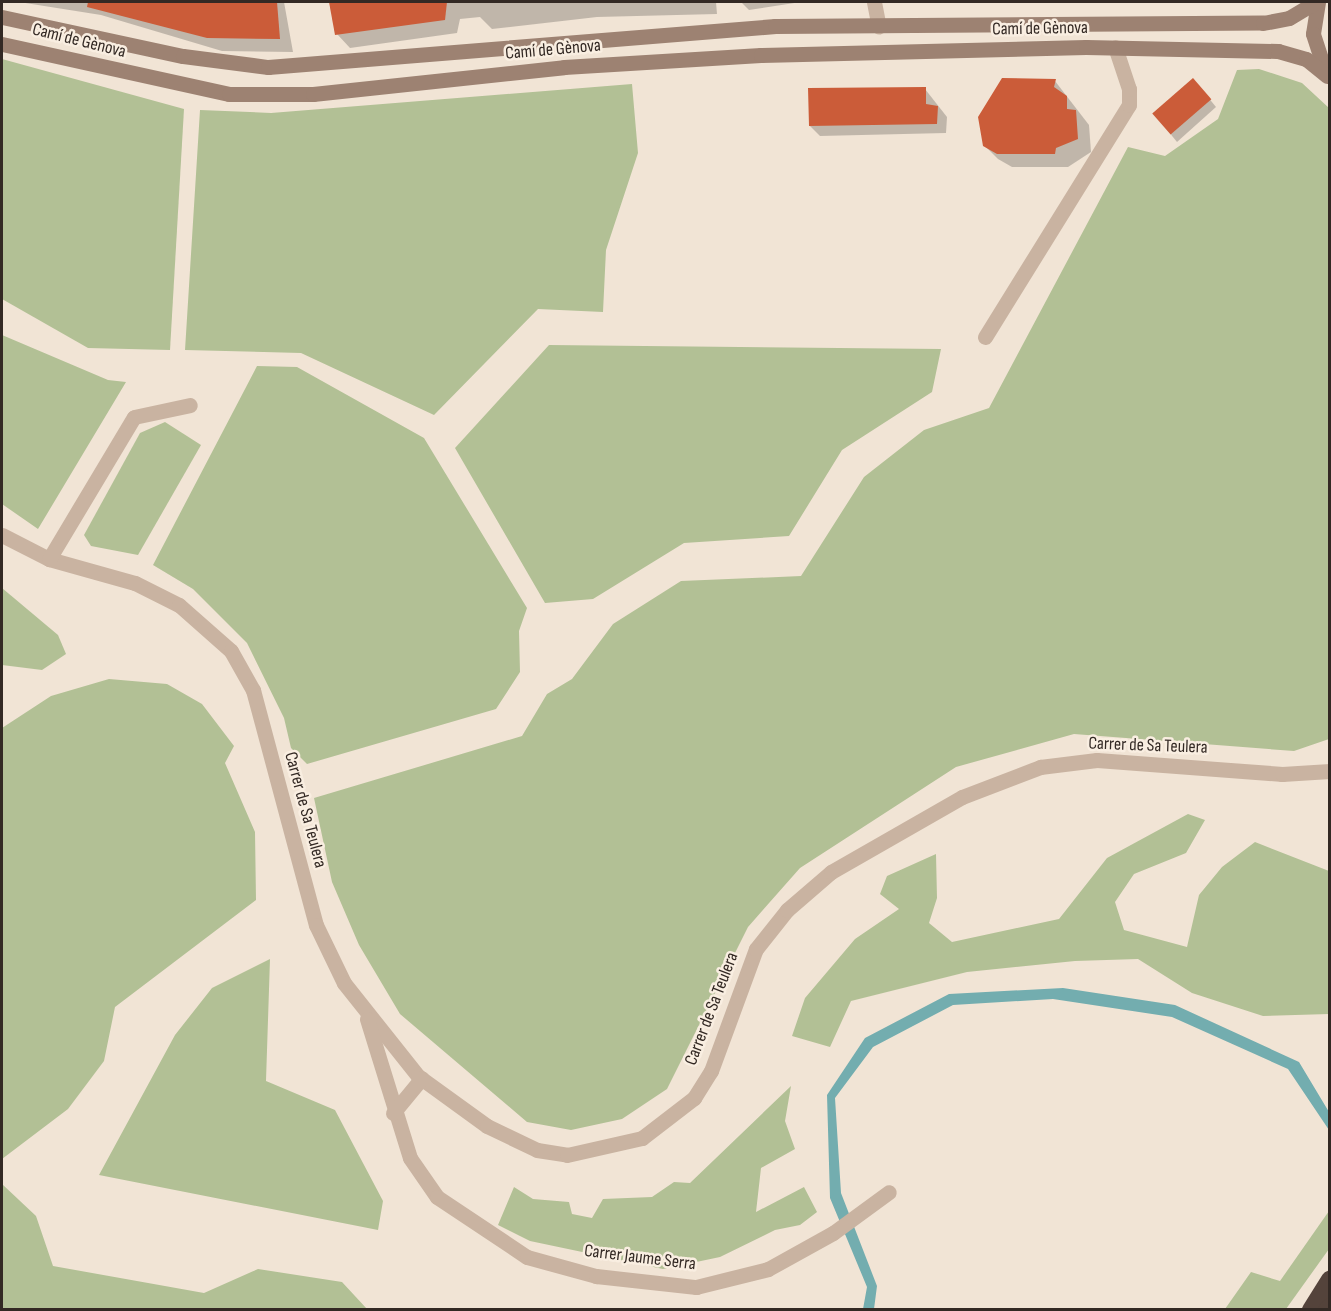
<!DOCTYPE html>
<html>
<head>
<meta charset="utf-8">
<style>
  body { margin:0 }
  #map { position:relative; width:1331px; height:1311px; overflow:hidden; background:#f1e4d5; font-family:"Sofia Sans Condensed",sans-serif }
  div>[style] { position:absolute }
  .green>* { inset:0; background:#b2c095 }
  .water>* { inset:0; background:#73adaf }
  .shadow>* { inset:0; background:#0003 }
  .building>* { inset:0; background:#cb5c39; transform-origin:0 0 }
  .street>* { height:15px; margin:-7.5px; padding:0 7.5px; transform-origin:7.5px; border-radius:7.5px; background:#c9b3a1 }
  .secondary>* { height:15px; margin:-7.5px; padding:0 7.5px; transform-origin:7.5px; border-radius:7.5px; background:#9d8272 }
  .highway>* { height:18px; margin:-9px; padding:0 9px; transform-origin:9px; border-radius:9px; background:#54433b }
  span { translate:-50% -50%; white-space:nowrap; text-align:center; line-height:1.15; -webkit-text-stroke:5px #f9eee1; paint-order:stroke }
  .street-label { font-size:18px; color:#332924 }
  .frame { position:absolute; inset:0; border:3px solid #332924; pointer-events:none }
</style>
</head>
<body>
<div id="map">
  <div class="green">
    <i style="clip-path:polygon(2px 59px,184px 109px,170px 350px,88px 348px,2px 299px)"></i>
    <i style="clip-path:polygon(1259px 69px,1302px 83px,1329px 108px,1329px 739px,1294px 751px,1074px 734px,956px 767px,800px 868px,748px 927px,667px 1089px,622px 1119px,571px 1130px,527px 1122px,400px 1014px,359px 945px,332px 882px,314px 798px,522px 736px,547px 694px,572px 679px,613px 624px,681px 581px,801px 576px,864px 477px,924px 430px,989px 408px,1128px 147px,1165px 156px,1218px 119px,1237px 70px)"></i>
    <i style="clip-path:polygon(632px 84px,638px 153px,606px 250px,603px 312px,538px 309px,434px 415px,301px 353px,185px 350px,200px 110px,271px 113px)"></i>
    <i style="clip-path:polygon(2px 335px,108px 380px,126px 382px,38px 529px,2px 504px)"></i>
    <i style="clip-path:polygon(549px 345px,941px 349px,932px 392px,842px 450px,789px 536px,684px 543px,593px 599px,545px 603px,455px 448px)"></i>
    <i style="clip-path:polygon(257px 366px,297px 367px,424px 438px,527px 608px,519px 631px,520px 672px,496px 709px,307px 764px,291px 748px,284px 718px,247px 643px,193px 589px,153px 565px)"></i>
    <i style="clip-path:polygon(165px 422px,201px 445px,138px 555px,91px 546px,84px 535px,140px 433px)"></i>
    <i style="clip-path:polygon(2px 588px,58px 635px,66px 654px,42px 670px,2px 665px)"></i>
    <i style="clip-path:polygon(109px 679px,167px 684px,202px 704px,234px 746px,225px 763px,255px 832px,256px 900px,115px 1007px,104px 1061px,68px 1109px,2px 1159px,2px 728px,51px 696px)"></i>
    <i style="clip-path:polygon(1188px 814px,1205px 820px,1186px 853px,1134px 874px,1115px 902px,1124px 930px,1187px 947px,1199px 895px,1222px 867px,1255px 842px,1329px 871px,1329px 1014px,1263px 1016px,1192px 993px,1138px 959px,1075px 961px,967px 972px,851px 1001px,830px 1047px,792px 1036px,805px 998px,855px 939px,899px 909px,880px 894px,887px 876px,936px 854px,937px 898px,929px 923px,952px 942px,1059px 919px,1107px 858px)"></i>
    <i style="clip-path:polygon(270px 959px,266px 1081px,335px 1110px,383px 1201px,378px 1230px,99px 1175px,175px 1035px,212px 988px)"></i>
    <i style="clip-path:polygon(791px 1086px,785px 1121px,795px 1149px,761px 1168px,756px 1212px,804px 1187px,817px 1212px,800px 1225px,775px 1230px,720px 1257px,663px 1269px,530px 1241px,498px 1225px,514px 1187px,533px 1199px,569px 1202px,572px 1214px,592px 1218px,603px 1199px,652px 1197px,674px 1182px,690px 1183px)"></i>
    <i style="clip-path:polygon(2px 1184px,36px 1216px,53px 1266px,204px 1293px,258px 1269px,342px 1282px,367px 1309px,2px 1309px)"></i>
    <i style="clip-path:polygon(1329px 1211px,1329px 1249px,1286px 1309px,1225px 1309px,1251px 1272px,1280px 1281px)"></i>
  </div>
  <div class="water">
    <i style="clip-path:polygon(1063px 988px,1175px 1005px,1299px 1062px,1329px 1112px,1329px 1130px,1288px 1069px,1172px 1017px,1053px 999px,953px 1005px,873px 1047px,835px 1098px,841px 1193px,877px 1286px,874px 1309px,863px 1309px,867px 1287px,830px 1198px,827px 1095px,865px 1038px,949px 994px)"></i>
  </div>
  <div class="shadow">
    <i style="clip-path:polygon(19px 2px,284px 2px,293px 52px,222px 51px,101px 15px)"></i>
    <i style="clip-path:polygon(331px 2px,716px 2px,717px 14px,597px 17px,492px 29px,480px 17px,460px 19px,457px 33px,350px 48px,337px 34px)"></i>
    <i style="clip-path:polygon(741px 2px,801px 2px,749px 10px)"></i>
    <i style="clip-path:polygon(1055px 81px,1089px 125px,1091px 152px,1068px 167px,1012px 167px,998px 159px,984px 145px)"></i>
    <i style="clip-path:polygon(1199px 86px,1216px 107px,1177px 142px,1156px 116px)"></i>
    <i style="clip-path:polygon(925px 89px,947px 117px,946px 133px,820px 136px,810px 126px)"></i>
  </div>
  <div class="building">
    <i style="clip-path:polygon(88px 2px,277px 2px,280px 39px,207px 38px,87px 7px)"></i>
    <i style="clip-path:polygon(329px 2px,447px 2px,445px 20px,335px 35px)"></i>
    <i style="clip-path:polygon(1002px 78px,1056px 79px,1054px 87px,1067px 96px,1067px 109px,1076px 110px,1078px 139px,1056px 148px,1055px 154px,997px 154px,983px 146px,978px 117px)"></i>
    <i style="left:1193px;top:78px;width:28px;height:54px;rotate:49deg"></i>
    <i style="clip-path:polygon(926px 87px,926px 104px,938px 106px,937px 124px,809px 126px,808px 88px)"></i>
  </div>
  <div class="street">
    <i style="left:874px;top:2px;width:25px;rotate:79deg"></i>
    <i style="left:985px;top:337px;width:273px;rotate:-58.2deg"></i>
    <i style="left:1129px;top:105px;width:16px;rotate:-90deg"></i>
    <i style="left:1129px;top:89px;width:44px;rotate:-108.4deg"></i>
    <i style="left:2px;top:535px;width:53px;rotate:27.1deg"></i>
    <i style="left:49px;top:559px;width:89px;rotate:15.6deg"></i>
    <i style="left:135px;top:583px;width:49px;rotate:26.6deg"></i>
    <i style="left:179px;top:605px;width:69px;rotate:41.5deg"></i>
    <i style="left:231px;top:651px;width:45px;rotate:60.6deg"></i>
    <i style="left:253px;top:690px;width:243px;rotate:75deg"></i>
    <i style="left:316px;top:925px;width:64px;rotate:64.2deg"></i>
    <i style="left:344px;top:983px;width:119px;rotate:51.5deg"></i>
    <i style="left:418px;top:1076px;width:85px;rotate:35.9deg"></i>
    <i style="left:487px;top:1126px;width:55px;rotate:25.6deg"></i>
    <i style="left:537px;top:1150px;width:30px;rotate:9deg"></i>
    <i style="left:567px;top:1155px;width:77px;rotate:-12.8deg"></i>
    <i style="left:642px;top:1138px;width:66px;rotate:-37.6deg"></i>
    <i style="left:694px;top:1098px;width:32px;rotate:-58deg"></i>
    <i style="left:711px;top:1071px;width:130px;rotate:-69.8deg"></i>
    <i style="left:756px;top:949px;width:50px;rotate:-51.5deg"></i>
    <i style="left:787px;top:910px;width:58px;rotate:-40.8deg"></i>
    <i style="left:831px;top:872px;width:151px;rotate:-29.8deg"></i>
    <i style="left:962px;top:797px;width:84px;rotate:-21deg"></i>
    <i style="left:1040px;top:767px;width:57px;rotate:-7deg"></i>
    <i style="left:1097px;top:760px;width:186px;rotate:4.3deg"></i>
    <i style="left:1282px;top:774px;width:48px;rotate:-3.6deg"></i>
    <i style="left:49px;top:559px;width:165px;rotate:-59.1deg"></i>
    <i style="left:134px;top:417px;width:57px;rotate:-12.1deg"></i>
    <i style="left:367px;top:1019px;width:145px;rotate:72.8deg"></i>
    <i style="left:410px;top:1158px;width:47px;rotate:55.3deg"></i>
    <i style="left:437px;top:1197px;width:108px;rotate:33.7deg"></i>
    <i style="left:527px;top:1257px;width:72px;rotate:15.4deg"></i>
    <i style="left:596px;top:1276px;width:101px;rotate:6.3deg"></i>
    <i style="left:696px;top:1287px;width:74px;rotate:-14deg"></i>
    <i style="left:768px;top:1269px;width:74px;rotate:-29deg"></i>
    <i style="left:833px;top:1233px;width:69px;rotate:-36.2deg"></i>
    <i style="left:393px;top:1113px;width:45px;rotate:-50.4deg"></i>
  </div>
  <div class="secondary">
    <i style="left:1318px;top:2px;width:32px;rotate:99deg"></i>
    <i style="left:1313px;top:34px;width:40px;rotate:72deg"></i>
    <i style="left:2px;top:17px;width:185px;rotate:12.2deg"></i>
    <i style="left:183px;top:56px;width:86px;rotate:7.4deg"></i>
    <i style="left:268px;top:67px;width:509px;rotate:-4.62deg"></i>
    <i style="left:775px;top:26px;width:488px;rotate:-0.4deg"></i>
    <i style="left:1263px;top:23px;width:26px;rotate:-11deg"></i>
    <i style="left:1289px;top:18px;width:31px;rotate:-31deg"></i>
    <i style="left:2px;top:44px;width:232px;rotate:12.4deg"></i>
    <i style="left:229px;top:94px;width:84px"></i>
    <i style="left:313px;top:94px;width:252px;rotate:-6.1deg"></i>
    <i style="left:564px;top:67px;width:197px;rotate:-3.5deg"></i>
    <i style="left:761px;top:55px;width:325px;rotate:-1.4deg"></i>
    <i style="left:1086px;top:47px;width:192px;rotate:1.2deg"></i>
    <i style="left:1278px;top:51px;width:29px;rotate:16deg"></i>
    <i style="left:1306px;top:59px;width:27px;rotate:39deg"></i>
  </div>
  <div class="highway">
    <i style="left:1311px;top:1310px;width:36px;rotate:-58deg"></i>
    <i style="left:1327px;top:1310px;width:4px;rotate:-45deg"></i>
  </div>
  <div class="street-label">
    <span style="left:1040px;top:29px;rotate:-1deg">Camí de Gènova</span>
    <span style="left:79px;top:41px;rotate:14deg">Camí de Gènova</span>
    <span style="left:553px;top:50px;rotate:-5deg">Camí de Gènova</span>
    <span style="left:1148px;top:746px;rotate:2deg">Carrer de Sa Teulera</span>
    <span style="left:305px;top:810px;rotate:75deg">Carrer de Sa Teulera</span>
    <span style="left:712px;top:1009px;rotate:-69deg">Carrer de Sa Teulera</span>
    <span style="left:640px;top:1258px;rotate:7deg">Carrer Jaume Serra</span>
  </div>
  <div class="frame"></div>
</div>
</body>
</html>
